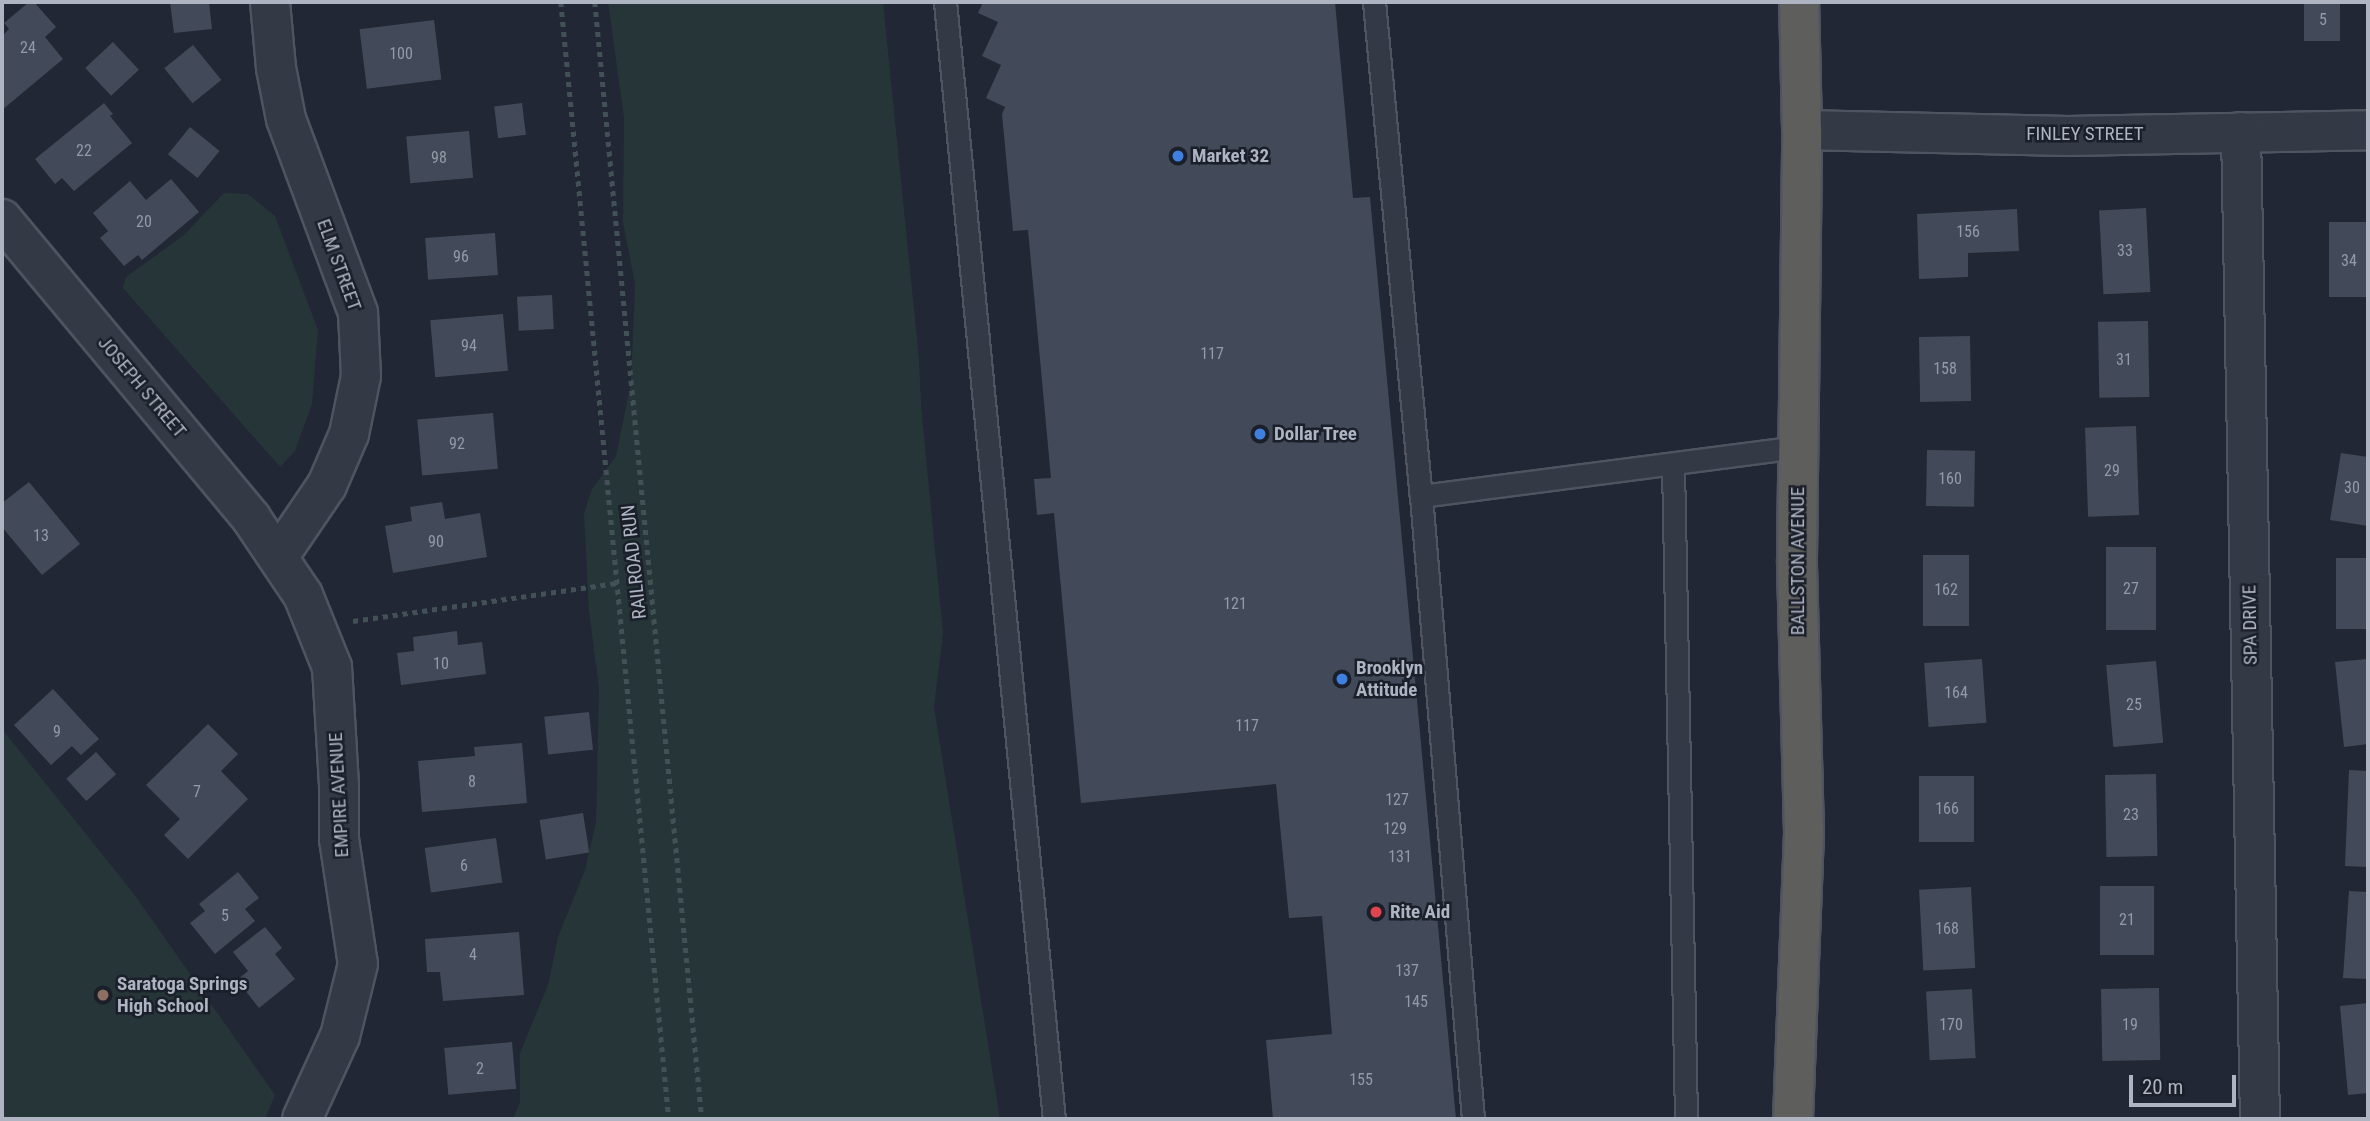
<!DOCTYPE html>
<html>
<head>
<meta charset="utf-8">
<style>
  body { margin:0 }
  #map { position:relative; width:2370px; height:1121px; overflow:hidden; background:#212734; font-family:"Roboto Condensed",sans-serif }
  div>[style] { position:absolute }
  .green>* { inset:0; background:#263538 }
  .building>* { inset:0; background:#424a59; transform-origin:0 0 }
  .path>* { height:4.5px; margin-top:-2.25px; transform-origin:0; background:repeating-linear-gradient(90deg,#425155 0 5px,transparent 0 10px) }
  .roads { filter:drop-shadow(2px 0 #4f5460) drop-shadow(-2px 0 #4f5460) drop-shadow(0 2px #4f5460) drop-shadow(0 -2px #4f5460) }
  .service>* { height:21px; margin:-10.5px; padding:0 10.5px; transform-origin:10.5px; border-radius:10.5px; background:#343a45 }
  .minor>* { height:38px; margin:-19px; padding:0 19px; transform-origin:19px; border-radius:19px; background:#343a45 }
  .trunk>* { height:38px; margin:-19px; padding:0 19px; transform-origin:19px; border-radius:19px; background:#5e5e5c }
  .dots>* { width:19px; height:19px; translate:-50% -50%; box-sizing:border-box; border:4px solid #1a1f29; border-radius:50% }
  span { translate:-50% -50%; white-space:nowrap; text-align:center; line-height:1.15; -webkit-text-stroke:5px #1a1f29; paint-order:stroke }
  .number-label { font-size:16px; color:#939aa8 }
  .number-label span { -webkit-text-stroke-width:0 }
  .street-label { font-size:19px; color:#aeb4c2 }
  .poi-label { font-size:19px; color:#aeb4c2; font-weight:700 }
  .left { translate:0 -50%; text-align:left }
  .frame { position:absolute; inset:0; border:4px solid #aeb4c2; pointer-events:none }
  .scale { position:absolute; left:2129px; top:1075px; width:107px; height:32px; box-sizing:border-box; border:4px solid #aeb4c2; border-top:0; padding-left:9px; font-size:21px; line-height:24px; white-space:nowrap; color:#aeb4c2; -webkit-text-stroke:5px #1a1f29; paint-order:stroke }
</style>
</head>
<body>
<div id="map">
  <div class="green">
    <i style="clip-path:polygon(608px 2px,883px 2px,919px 359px,921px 405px,943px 633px,934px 707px,1000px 1119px,513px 1119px,520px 1102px,520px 1053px,548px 985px,558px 937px,585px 870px,596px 822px,599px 688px,589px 611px,584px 513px,592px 489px,616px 456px,631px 382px,635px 284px,623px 222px,624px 118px)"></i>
    <i style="clip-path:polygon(224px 193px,248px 194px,275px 216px,318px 330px,312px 404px,295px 451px,280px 467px,123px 288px,126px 277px,184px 235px)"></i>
    <i style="clip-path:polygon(2px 729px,134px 894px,275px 1095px,265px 1119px,2px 1119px)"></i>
  </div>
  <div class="building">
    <i style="clip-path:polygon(29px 2px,34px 2px,56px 27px,45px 37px,63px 59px,2px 110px,2px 36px,9px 29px,4px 23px)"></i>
    <i style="clip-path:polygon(170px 2px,209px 2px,212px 29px,174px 33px)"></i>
    <i style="clip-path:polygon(983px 2px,1335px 2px,1353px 198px,1370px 197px,1456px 1119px,1273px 1119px,1266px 1040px,1332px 1034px,1322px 916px,1289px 918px,1276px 784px,1081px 803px,1054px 513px,1037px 515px,1034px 479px,1051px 478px,1028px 230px,1013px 231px,1002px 114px,1005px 107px,986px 98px,1001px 65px,982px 56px,998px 22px,978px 13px)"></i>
    <i style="left:2304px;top:2px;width:36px;height:39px"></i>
    <i style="left:434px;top:20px;width:60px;height:75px;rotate:83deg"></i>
    <i style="left:113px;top:42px;width:38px;height:38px;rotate:47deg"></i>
    <i style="left:193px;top:45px;width:45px;height:37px;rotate:51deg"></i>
    <i style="clip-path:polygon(104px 103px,113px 114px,110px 116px,132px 143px,74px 191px,62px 178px,55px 184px,35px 159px)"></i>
    <i style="left:522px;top:103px;width:32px;height:28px;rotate:83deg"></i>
    <i style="left:190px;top:127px;width:38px;height:35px;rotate:39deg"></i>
    <i style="left:469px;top:131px;width:47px;height:63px;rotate:85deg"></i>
    <i style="clip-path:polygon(171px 179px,199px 212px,142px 260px,138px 255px,124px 266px,100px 238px,108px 231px,93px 213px,130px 181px,146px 200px)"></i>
    <i style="left:2146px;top:208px;width:84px;height:47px;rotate:87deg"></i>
    <i style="clip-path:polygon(2017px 209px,2019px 251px,1968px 253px,1968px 277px,1919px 279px,1917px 214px)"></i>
    <i style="left:2368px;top:222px;width:75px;height:39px;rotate:90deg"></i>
    <i style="left:495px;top:233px;width:42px;height:70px;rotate:86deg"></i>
    <i style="left:552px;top:295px;width:34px;height:35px;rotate:87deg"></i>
    <i style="left:503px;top:314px;width:57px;height:73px;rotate:85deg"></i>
    <i style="left:2148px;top:321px;width:76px;height:50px;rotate:89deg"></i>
    <i style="left:1970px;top:336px;width:65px;height:51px;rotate:89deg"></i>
    <i style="left:493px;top:413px;width:56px;height:76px;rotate:85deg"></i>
    <i style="left:2136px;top:426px;width:89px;height:51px;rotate:88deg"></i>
    <i style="left:1927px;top:450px;width:48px;height:56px;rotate:1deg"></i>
    <i style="clip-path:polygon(2341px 453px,2368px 457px,2368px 526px,2330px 520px)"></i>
    <i style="clip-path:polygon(29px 482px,80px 544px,42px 575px,2px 527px,2px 503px)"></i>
    <i style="clip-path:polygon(442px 502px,445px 519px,480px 513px,487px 557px,393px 573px,385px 526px,412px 521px,410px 507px)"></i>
    <i style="left:2106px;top:547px;width:50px;height:83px"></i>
    <i style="left:1923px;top:555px;width:46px;height:71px"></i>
    <i style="left:2368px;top:558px;width:71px;height:32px;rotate:90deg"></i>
    <i style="clip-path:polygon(457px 631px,458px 645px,482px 642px,486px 674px,401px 685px,397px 653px,414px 651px,413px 637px)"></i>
    <i style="left:1982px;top:659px;width:64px;height:58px;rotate:86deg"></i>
    <i style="clip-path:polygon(2368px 659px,2368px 744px,2344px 747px,2335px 662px)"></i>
    <i style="left:2156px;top:661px;width:82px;height:50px;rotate:85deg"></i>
    <i style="clip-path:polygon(53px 689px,99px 739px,81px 755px,72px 746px,51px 765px,14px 725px)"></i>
    <i style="left:589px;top:712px;width:38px;height:45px;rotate:84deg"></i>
    <i style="clip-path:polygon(208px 724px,238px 754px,221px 771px,248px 799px,188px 859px,164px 835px,180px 819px,146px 785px)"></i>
    <i style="clip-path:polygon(522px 743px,527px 803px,422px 812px,418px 761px,475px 756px,474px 747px)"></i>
    <i style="left:96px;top:752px;width:30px;height:40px;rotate:48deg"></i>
    <i style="clip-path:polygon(2349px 770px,2368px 771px,2368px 867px,2345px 866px)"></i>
    <i style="left:2156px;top:774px;width:82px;height:51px;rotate:89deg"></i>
    <i style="left:1919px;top:776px;width:55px;height:66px"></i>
    <i style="left:583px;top:813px;width:40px;height:44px;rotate:81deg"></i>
    <i style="left:496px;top:838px;width:45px;height:72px;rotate:82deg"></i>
    <i style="clip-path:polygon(238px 872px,259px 898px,245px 909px,255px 921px,215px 954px,190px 923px,205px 911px,199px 904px)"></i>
    <i style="left:2100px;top:886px;width:54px;height:69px"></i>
    <i style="left:1971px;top:887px;width:81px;height:52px;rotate:87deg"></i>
    <i style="clip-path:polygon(2349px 891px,2368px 892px,2368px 979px,2343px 978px)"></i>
    <i style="clip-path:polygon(265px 927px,282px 948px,275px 954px,295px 979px,259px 1008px,237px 980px,248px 971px,233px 952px)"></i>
    <i style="clip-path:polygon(519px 932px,524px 995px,443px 1001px,440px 972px,427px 972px,425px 939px)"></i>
    <i style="left:2159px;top:988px;width:72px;height:58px;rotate:89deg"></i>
    <i style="left:1972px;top:989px;width:69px;height:46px;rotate:87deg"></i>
    <i style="clip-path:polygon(2368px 1003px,2368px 1093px,2348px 1095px,2340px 1006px)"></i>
    <i style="left:512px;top:1042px;width:47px;height:68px;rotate:85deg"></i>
  </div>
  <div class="path">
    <i style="left:561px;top:2px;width:1122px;rotate:84.48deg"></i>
    <i style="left:595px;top:2px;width:1122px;rotate:84.53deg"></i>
    <i style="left:353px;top:621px;width:268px;rotate:-8.2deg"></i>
  </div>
  <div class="roads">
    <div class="service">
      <i style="left:945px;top:2px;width:1122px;rotate:84.43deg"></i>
      <i style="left:1374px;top:2px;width:496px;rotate:84.6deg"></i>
      <i style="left:1421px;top:496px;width:625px;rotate:85.23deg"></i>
      <i style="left:1673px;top:465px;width:654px;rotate:88.86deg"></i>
      <i style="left:1421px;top:496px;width:380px;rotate:-7.4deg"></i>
    </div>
    <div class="minor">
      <i style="left:270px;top:2px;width:66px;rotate:84.8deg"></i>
      <i style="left:276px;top:68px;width:52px;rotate:78.9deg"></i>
      <i style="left:286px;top:119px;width:207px;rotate:69.6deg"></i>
      <i style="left:358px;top:313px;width:63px;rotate:87.3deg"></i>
      <i style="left:361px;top:376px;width:59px;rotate:101.7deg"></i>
      <i style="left:349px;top:434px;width:56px;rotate:113.3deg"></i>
      <i style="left:327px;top:485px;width:87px;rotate:124.2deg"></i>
      <i style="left:1802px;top:130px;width:266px;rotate:1.3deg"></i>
      <i style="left:2068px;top:136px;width:300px;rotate:-1.1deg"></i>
      <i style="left:2241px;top:132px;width:987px;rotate:88.9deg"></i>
      <i style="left:2px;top:219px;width:389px;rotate:50.2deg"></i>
      <i style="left:251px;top:518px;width:93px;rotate:56deg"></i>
      <i style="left:303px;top:595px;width:78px;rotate:68.1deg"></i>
      <i style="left:332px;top:667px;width:119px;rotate:86.6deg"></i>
      <i style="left:339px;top:786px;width:53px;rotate:90deg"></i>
      <i style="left:339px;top:839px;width:126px;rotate:81.4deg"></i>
      <i style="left:358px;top:964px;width:74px;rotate:104deg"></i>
      <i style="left:340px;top:1036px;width:91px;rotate:114.6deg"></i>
    </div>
    <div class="trunk">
      <i style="left:1793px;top:1119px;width:286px;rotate:-87.8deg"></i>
      <i style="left:1804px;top:833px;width:273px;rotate:-91.5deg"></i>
      <i style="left:1797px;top:560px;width:430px;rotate:-89.3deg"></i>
      <i style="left:1802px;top:130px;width:128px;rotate:-91.3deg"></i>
    </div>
  </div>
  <div class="dots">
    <i style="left:1178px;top:156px;background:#3f7fe0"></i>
    <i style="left:1260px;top:434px;background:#3f7fe0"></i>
    <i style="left:1342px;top:679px;background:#3f7fe0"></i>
    <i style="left:1376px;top:912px;background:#e0444e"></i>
    <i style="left:103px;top:995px;background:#8d6e63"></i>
  </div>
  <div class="number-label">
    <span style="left:2323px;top:20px">5</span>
    <span style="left:28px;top:48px">24</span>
    <span style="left:401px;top:54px">100</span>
    <span style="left:84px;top:151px">22</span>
    <span style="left:439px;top:158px">98</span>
    <span style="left:144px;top:222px">20</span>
    <span style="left:1968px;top:232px">156</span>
    <span style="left:2125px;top:251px">33</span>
    <span style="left:461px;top:257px">96</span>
    <span style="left:2349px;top:261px">34</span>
    <span style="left:469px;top:346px">94</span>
    <span style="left:1212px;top:354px">117</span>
    <span style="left:2124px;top:360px">31</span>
    <span style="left:1945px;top:369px">158</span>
    <span style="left:457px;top:444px">92</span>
    <span style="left:2112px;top:471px">29</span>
    <span style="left:1950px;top:479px">160</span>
    <span style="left:2352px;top:488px">30</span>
    <span style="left:41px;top:536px">13</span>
    <span style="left:436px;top:542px">90</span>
    <span style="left:2131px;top:589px">27</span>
    <span style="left:1946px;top:590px">162</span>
    <span style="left:1235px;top:604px">121</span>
    <span style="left:441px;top:664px">10</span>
    <span style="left:1956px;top:693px">164</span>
    <span style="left:2134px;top:705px">25</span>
    <span style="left:1247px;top:726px">117</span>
    <span style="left:57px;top:732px">9</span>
    <span style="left:472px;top:782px">8</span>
    <span style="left:197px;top:792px">7</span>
    <span style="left:1397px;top:800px">127</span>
    <span style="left:1947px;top:809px">166</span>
    <span style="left:2131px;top:815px">23</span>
    <span style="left:1395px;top:829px">129</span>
    <span style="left:1400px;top:857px">131</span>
    <span style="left:464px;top:866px">6</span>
    <span style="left:225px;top:916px">5</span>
    <span style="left:2127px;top:920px">21</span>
    <span style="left:1947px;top:929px">168</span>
    <span style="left:473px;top:955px">4</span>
    <span style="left:1407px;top:971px">137</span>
    <span style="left:1416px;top:1002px">145</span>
    <span style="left:1951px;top:1025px">170</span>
    <span style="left:2130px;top:1025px">19</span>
    <span style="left:480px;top:1069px">2</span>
    <span style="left:1361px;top:1080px">155</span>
  </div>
  <div class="street-label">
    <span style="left:2085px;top:134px">FINLEY STREET</span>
    <span style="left:339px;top:265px;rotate:70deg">ELM STREET</span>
    <span style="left:142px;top:387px;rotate:50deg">JOSEPH STREET</span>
    <span style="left:1798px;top:561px;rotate:-90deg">BALLSTON AVENUE</span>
    <span style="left:634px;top:562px;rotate:-96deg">RAILROAD RUN</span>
    <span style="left:2250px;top:625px;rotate:-91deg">SPA DRIVE</span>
    <span style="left:339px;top:795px;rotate:-93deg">EMPIRE AVENUE</span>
  </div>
  <div class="poi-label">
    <span class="left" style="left:1192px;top:156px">Market 32</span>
    <span class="left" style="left:1274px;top:434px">Dollar Tree</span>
    <span class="left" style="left:1356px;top:679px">Brooklyn<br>Attitude</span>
    <span class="left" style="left:1390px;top:912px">Rite Aid</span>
    <span class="left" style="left:117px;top:995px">Saratoga Springs<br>High School</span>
  </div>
  <div class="frame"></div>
  <div class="scale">20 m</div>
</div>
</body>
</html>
